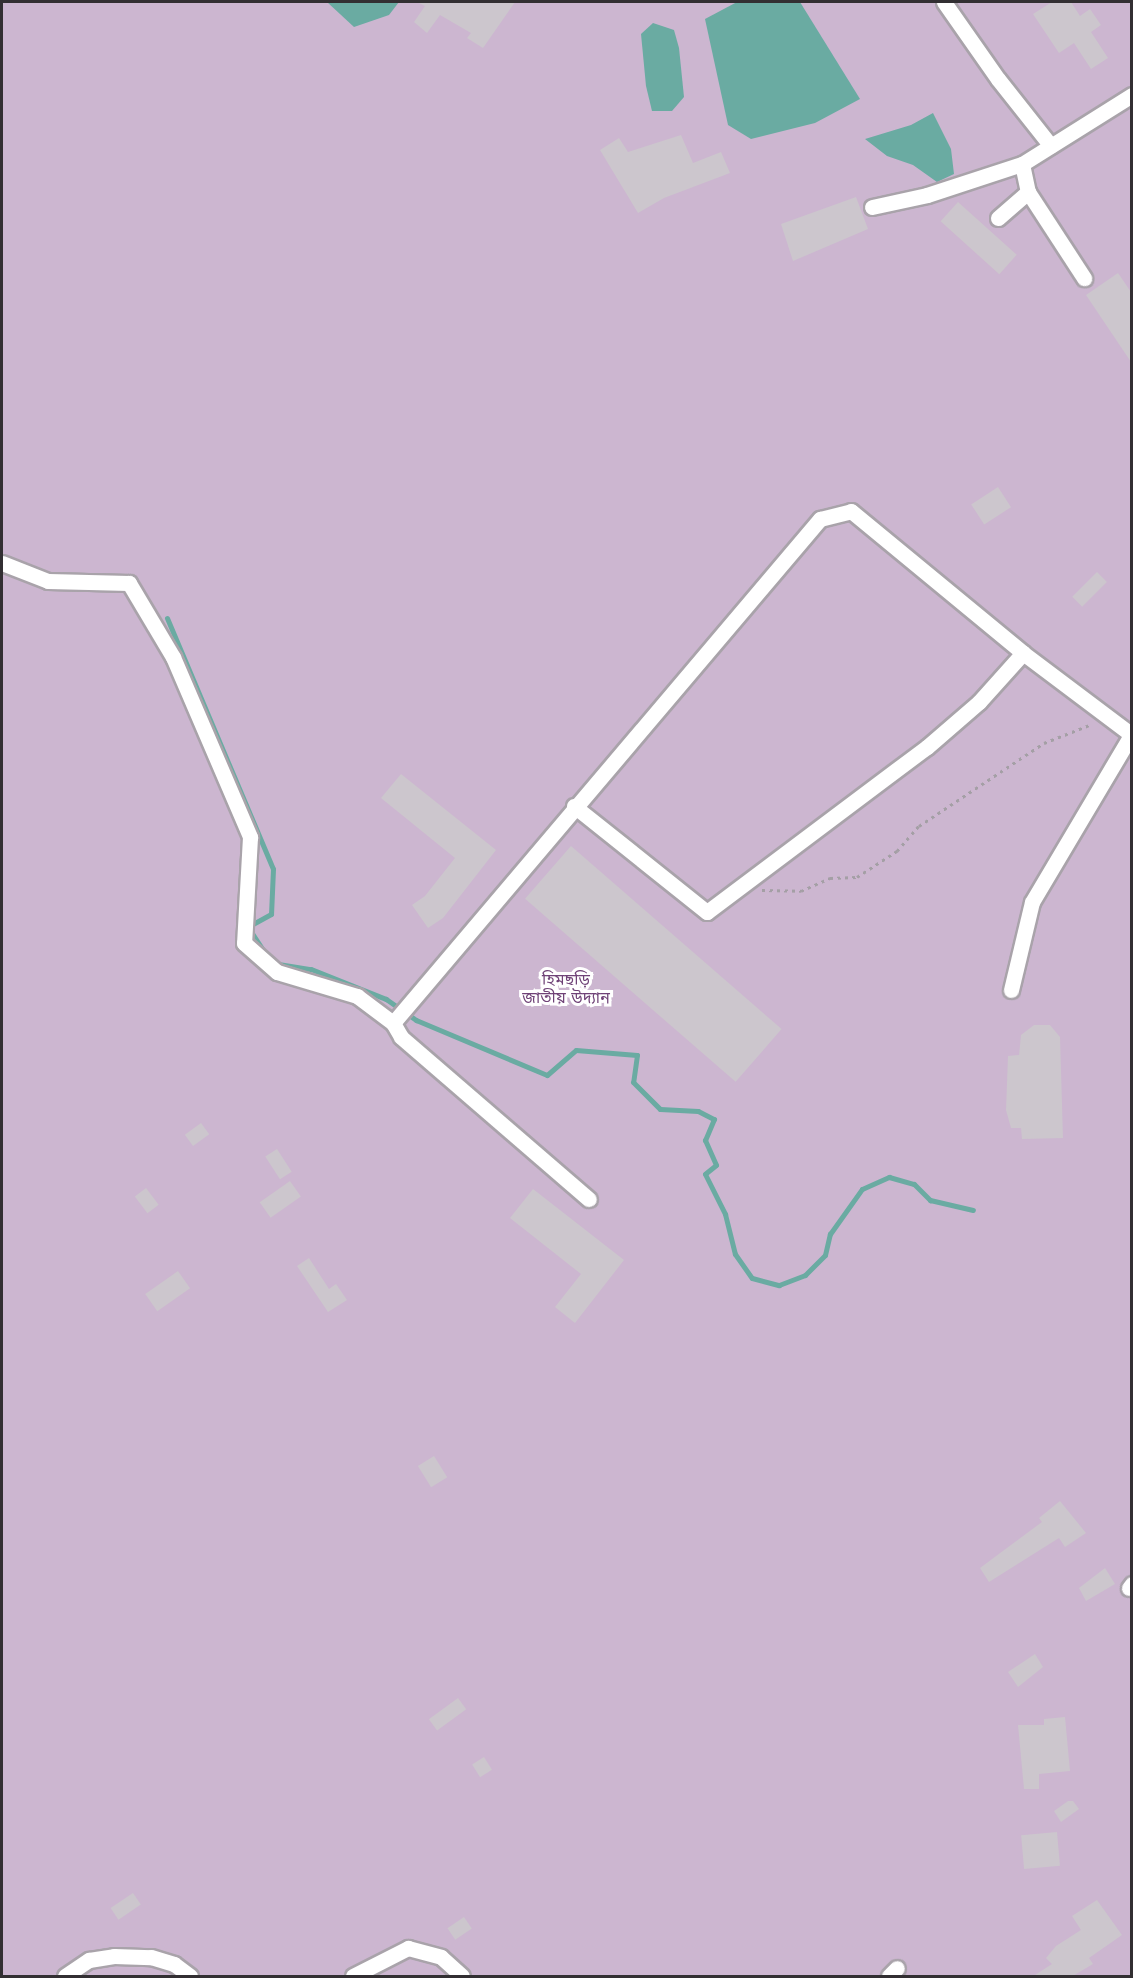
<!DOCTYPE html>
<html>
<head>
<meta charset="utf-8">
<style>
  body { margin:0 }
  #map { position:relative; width:1133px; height:1978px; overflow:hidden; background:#ece6ed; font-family:"Work Sans","Noto Sans Bengali",sans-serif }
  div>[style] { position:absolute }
  .green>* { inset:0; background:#ccb6d0; transform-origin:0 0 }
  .water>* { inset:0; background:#6aaba2 }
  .stream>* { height:5px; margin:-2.5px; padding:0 2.5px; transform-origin:2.5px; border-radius:2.5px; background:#6aaba2 }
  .building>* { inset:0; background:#ccc6cd; transform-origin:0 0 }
  .path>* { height:3px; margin-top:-1.5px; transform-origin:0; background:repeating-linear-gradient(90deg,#a49fa5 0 3px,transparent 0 7.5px) }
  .roads { filter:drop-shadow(2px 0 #a9a3aa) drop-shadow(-2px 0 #a9a3aa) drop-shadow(0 2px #a9a3aa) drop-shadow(0 -2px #a9a3aa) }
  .street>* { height:15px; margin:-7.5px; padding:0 7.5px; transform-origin:7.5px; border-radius:7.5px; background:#fff }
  span { translate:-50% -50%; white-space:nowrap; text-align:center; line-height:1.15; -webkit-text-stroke:6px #fff; paint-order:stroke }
  .park-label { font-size:16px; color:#6f4277 }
  .frame { position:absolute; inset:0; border:3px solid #322f32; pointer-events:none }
</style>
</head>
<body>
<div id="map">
  <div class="green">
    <i style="left:2px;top:2px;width:1129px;height:1974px"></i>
  </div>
  <div class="water">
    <i style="clip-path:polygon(327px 2px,399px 2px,389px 15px,354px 27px)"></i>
    <i style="clip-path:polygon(737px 2px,800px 2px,860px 99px,815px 123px,751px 139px,728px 125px,705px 19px)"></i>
    <i style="clip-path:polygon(653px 23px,674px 30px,679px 48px,684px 97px,672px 111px,652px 111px,646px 86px,641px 34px)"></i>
    <i style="clip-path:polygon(933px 113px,951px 149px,954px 174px,937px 182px,913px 165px,887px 156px,865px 139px,911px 125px)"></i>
  </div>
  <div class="stream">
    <i style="left:167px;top:618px;width:272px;rotate:67.1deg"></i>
    <i style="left:273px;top:869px;width:45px;rotate:92.5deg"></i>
    <i style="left:271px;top:914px;width:26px;rotate:151deg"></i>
    <i style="left:248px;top:927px;width:35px;rotate:57deg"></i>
    <i style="left:272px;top:963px;width:39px;rotate:9deg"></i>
    <i style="left:311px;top:969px;width:81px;rotate:21.8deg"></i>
    <i style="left:386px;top:999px;width:37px;rotate:35deg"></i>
    <i style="left:416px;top:1020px;width:142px;rotate:22.8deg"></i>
    <i style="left:547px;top:1075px;width:38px;rotate:-41deg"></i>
    <i style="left:576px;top:1050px;width:61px;rotate:4.7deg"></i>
    <i style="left:637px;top:1055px;width:27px;rotate:98deg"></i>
    <i style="left:633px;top:1082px;width:38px;rotate:45deg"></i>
    <i style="left:660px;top:1109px;width:38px;rotate:3deg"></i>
    <i style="left:698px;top:1111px;width:18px;rotate:27deg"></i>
    <i style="left:714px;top:1119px;width:23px;rotate:113deg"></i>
    <i style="left:705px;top:1140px;width:27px;rotate:66deg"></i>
    <i style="left:716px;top:1165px;width:14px;rotate:141deg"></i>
    <i style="left:705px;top:1174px;width:45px;rotate:63.4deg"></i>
    <i style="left:725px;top:1214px;width:41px;rotate:76deg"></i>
    <i style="left:735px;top:1254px;width:29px;rotate:55deg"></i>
    <i style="left:752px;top:1278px;width:28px;rotate:15deg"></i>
    <i style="left:779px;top:1285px;width:28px;rotate:-21deg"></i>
    <i style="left:805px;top:1275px;width:28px;rotate:-45deg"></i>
    <i style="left:825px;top:1255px;width:22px;rotate:-77deg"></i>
    <i style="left:830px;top:1234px;width:55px;rotate:-54.6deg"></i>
    <i style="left:862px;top:1189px;width:30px;rotate:-24deg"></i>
    <i style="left:889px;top:1177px;width:26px;rotate:16deg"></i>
    <i style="left:914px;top:1184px;width:23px;rotate:45deg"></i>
    <i style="left:930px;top:1200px;width:44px;rotate:13.1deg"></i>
  </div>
  <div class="building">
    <i style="clip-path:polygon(417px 2px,515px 2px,483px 48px,467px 38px,471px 33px,440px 15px,427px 33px,414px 22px,425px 6px)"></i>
    <i style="clip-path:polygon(1052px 2px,1071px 2px,1080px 16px,1090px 9px,1101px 25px,1091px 32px,1108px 58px,1091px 69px,1074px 43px,1059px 53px,1033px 14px)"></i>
    <i style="clip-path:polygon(681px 135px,693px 163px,721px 152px,730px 173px,664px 198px,638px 213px,600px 150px,619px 138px,628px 152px)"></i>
    <i style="clip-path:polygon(856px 197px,868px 229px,793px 261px,781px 224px)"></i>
    <i style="left:958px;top:202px;width:79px;height:26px;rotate:42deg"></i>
    <i style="clip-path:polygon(1118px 273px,1131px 292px,1131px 362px,1086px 295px)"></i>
    <i style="left:998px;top:487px;width:24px;height:32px;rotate:57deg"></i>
    <i style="left:1097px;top:572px;width:14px;height:35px;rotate:45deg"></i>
    <i style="clip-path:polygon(401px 774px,496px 850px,443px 918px,428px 928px,412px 905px,425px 896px,455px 858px,381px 798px)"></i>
    <i style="left:571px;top:846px;width:279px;height:70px;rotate:41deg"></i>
    <i style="clip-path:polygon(1034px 1025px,1050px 1025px,1060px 1037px,1063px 1138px,1022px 1139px,1021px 1128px,1011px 1128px,1006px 1110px,1008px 1056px,1019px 1055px,1021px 1035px)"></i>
    <i style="left:201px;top:1123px;width:14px;height:20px;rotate:54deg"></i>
    <i style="left:277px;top:1149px;width:27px;height:14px;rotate:57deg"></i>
    <i style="left:290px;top:1181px;width:19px;height:37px;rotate:55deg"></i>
    <i style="left:146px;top:1188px;width:21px;height:14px;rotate:53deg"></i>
    <i style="clip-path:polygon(533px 1189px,624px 1260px,575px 1323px,555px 1307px,581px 1274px,510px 1218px)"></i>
    <i style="clip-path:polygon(309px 1258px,329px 1289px,336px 1284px,347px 1300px,328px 1312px,297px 1266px)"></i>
    <i style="left:178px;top:1271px;width:21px;height:40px;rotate:55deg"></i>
    <i style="left:434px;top:1456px;width:25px;height:19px;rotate:58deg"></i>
    <i style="clip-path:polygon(1060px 1501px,1086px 1533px,1065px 1547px,1059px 1538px,989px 1582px,980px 1568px,1042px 1522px,1039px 1518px)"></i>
    <i style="clip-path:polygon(1105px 1568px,1115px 1584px,1086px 1601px,1079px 1588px)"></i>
    <i style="clip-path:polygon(1035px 1654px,1043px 1667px,1018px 1687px,1008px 1672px)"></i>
    <i style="left:458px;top:1698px;width:14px;height:36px;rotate:54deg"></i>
    <i style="clip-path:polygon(1065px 1717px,1070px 1771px,1039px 1774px,1039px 1789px,1024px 1789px,1018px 1725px,1044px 1725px,1044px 1719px)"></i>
    <i style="left:484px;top:1757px;width:15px;height:14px;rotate:58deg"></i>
    <i style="clip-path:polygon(1068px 1801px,1073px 1801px,1079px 1809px,1061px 1822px,1054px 1811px)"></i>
    <i style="left:1057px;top:1832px;width:34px;height:36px;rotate:85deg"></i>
    <i style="left:133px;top:1893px;width:14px;height:27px;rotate:56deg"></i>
    <i style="clip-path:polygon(1097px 1900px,1122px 1935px,1089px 1958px,1093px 1964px,1071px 1977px,1032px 1977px,1052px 1964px,1046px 1958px,1056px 1946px,1081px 1930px,1072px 1916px)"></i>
    <i style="left:464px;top:1917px;width:14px;height:20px;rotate:56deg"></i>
  </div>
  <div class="path">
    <i style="left:762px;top:890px;width:39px;rotate:1deg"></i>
    <i style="left:801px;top:891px;width:32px;rotate:-24deg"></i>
    <i style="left:830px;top:878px;width:27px;rotate:-2deg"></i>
    <i style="left:857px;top:877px;width:48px;rotate:-33deg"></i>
    <i style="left:897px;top:851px;width:33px;rotate:-49deg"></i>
    <i style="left:919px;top:826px;width:150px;rotate:-33.6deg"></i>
    <i style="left:1044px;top:743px;width:52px;rotate:-21.6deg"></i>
  </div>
  <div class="roads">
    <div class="street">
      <i style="left:944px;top:2px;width:94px;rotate:55deg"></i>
      <i style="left:998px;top:79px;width:85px;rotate:51.7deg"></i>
      <i style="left:1022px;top:164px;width:29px;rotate:78deg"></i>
      <i style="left:1028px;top:192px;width:103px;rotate:56.9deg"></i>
      <i style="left:872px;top:207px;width:56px;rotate:-12.3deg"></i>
      <i style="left:927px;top:195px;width:100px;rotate:-18.1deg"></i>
      <i style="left:1022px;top:164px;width:130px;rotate:-32.1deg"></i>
      <i style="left:998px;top:218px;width:40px;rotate:-41deg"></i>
      <i style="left:2px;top:563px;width:49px;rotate:21.4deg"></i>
      <i style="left:48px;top:581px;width:81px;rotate:1.4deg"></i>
      <i style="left:129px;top:583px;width:86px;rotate:59.3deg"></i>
      <i style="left:173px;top:657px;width:196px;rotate:66.8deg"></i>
      <i style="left:250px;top:837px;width:106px;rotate:93.2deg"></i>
      <i style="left:244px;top:943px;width:44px;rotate:41.3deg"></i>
      <i style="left:277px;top:972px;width:84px;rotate:16.7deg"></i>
      <i style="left:357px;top:996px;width:45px;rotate:36.9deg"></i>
      <i style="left:393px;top:1023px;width:16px;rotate:60deg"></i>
      <i style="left:401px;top:1037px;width:248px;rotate:40.8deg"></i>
      <i style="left:574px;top:806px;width:170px;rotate:38.6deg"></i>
      <i style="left:707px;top:912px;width:275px;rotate:-36.9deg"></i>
      <i style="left:927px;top:747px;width:69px;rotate:-40.9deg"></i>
      <i style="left:979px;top:702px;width:66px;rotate:-48.1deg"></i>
      <i style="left:1011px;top:990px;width:90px;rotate:-76.6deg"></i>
      <i style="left:1032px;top:902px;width:194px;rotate:-59.3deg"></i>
      <i style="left:393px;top:1023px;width:661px;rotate:-49.73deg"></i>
      <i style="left:820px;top:519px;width:32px;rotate:-14deg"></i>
      <i style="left:851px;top:511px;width:223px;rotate:39.5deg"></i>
      <i style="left:1023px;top:653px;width:136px;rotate:37deg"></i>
      <i style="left:1129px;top:1588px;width:5px;rotate:-53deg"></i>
      <i style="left:65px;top:1976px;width:29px;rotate:-34deg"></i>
      <i style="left:89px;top:1960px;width:25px;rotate:-9deg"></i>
      <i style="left:114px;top:1956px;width:37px;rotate:2deg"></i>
      <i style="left:151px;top:1957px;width:24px;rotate:17deg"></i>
      <i style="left:174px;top:1964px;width:20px;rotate:37deg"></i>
      <i style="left:353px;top:1976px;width:62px;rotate:-27deg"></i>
      <i style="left:408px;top:1948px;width:34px;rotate:15deg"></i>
      <i style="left:441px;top:1957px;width:28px;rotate:42deg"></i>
      <i style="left:889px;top:1976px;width:11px;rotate:-45deg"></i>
    </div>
  </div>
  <div class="park-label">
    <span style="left:566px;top:989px">হিমছড়ি<br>জাতীয় উদ্যান</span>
  </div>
  <div class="frame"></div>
</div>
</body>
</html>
